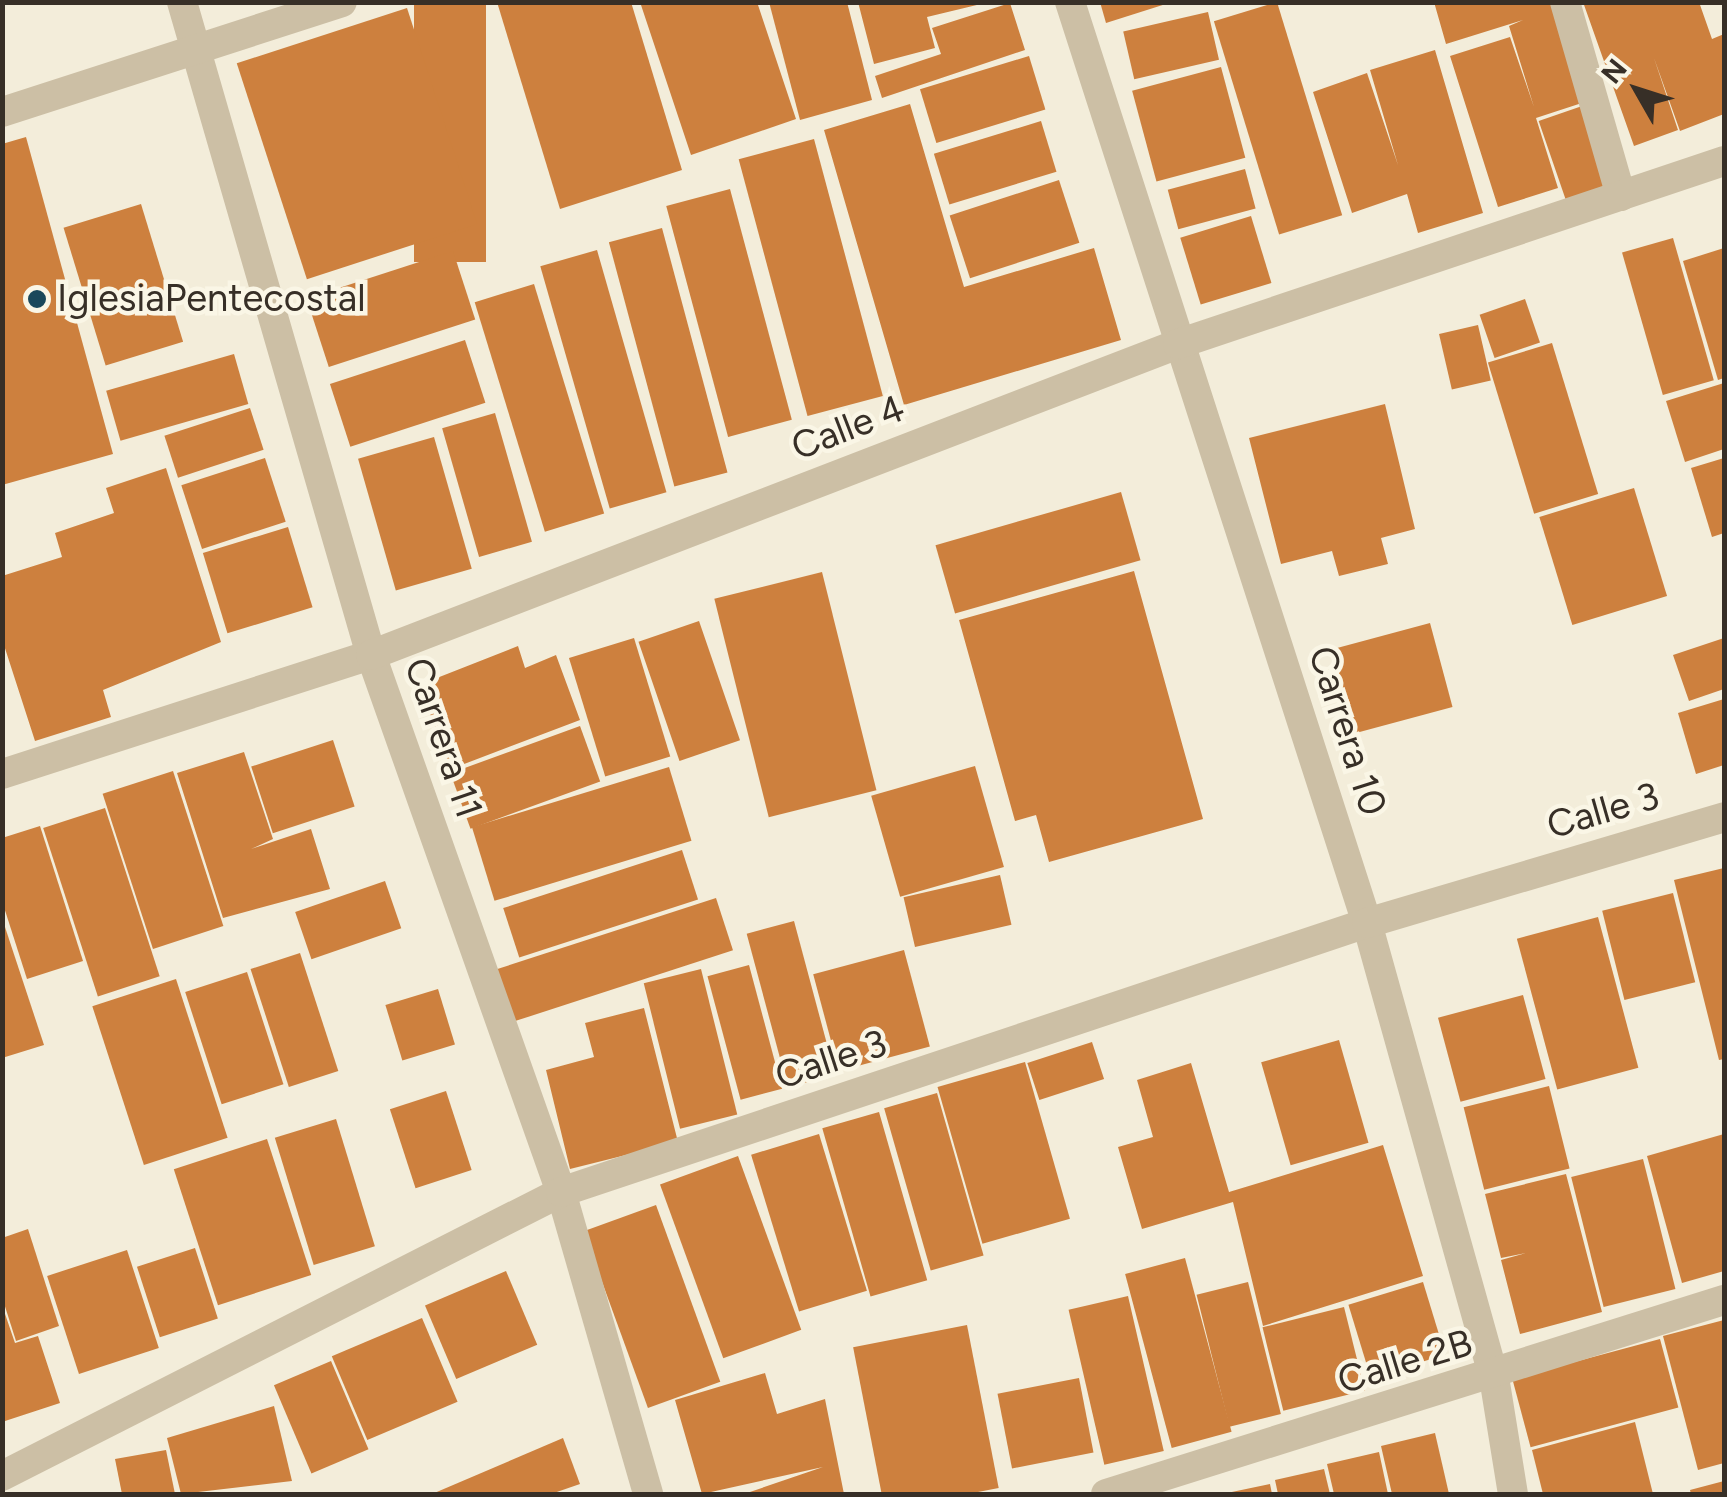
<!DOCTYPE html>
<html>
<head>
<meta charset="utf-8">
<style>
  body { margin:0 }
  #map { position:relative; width:1727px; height:1497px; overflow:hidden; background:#f3edda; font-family:Figtree,sans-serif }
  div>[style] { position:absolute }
  .building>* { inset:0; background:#cd803e; transform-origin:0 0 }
  .street>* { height:30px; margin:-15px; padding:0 15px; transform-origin:15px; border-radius:15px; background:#ccbfa5 }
  .dots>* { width:28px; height:28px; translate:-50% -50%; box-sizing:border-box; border:5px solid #faf6e6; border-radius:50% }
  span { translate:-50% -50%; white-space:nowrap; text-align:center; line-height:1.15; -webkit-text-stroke:9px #faf6e6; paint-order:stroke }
  .poi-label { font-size:38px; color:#372f27 }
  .left { translate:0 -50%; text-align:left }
  .street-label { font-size:38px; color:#372f27 }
  .frame { position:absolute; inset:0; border:5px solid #372f27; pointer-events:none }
  .north { position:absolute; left:1587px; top:40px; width:100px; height:100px; -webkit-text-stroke:8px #faf6e6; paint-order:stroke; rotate:309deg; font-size:28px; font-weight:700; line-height:40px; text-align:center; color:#372f27 }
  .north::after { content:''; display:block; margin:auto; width:35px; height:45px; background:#372f27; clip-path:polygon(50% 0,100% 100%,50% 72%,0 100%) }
</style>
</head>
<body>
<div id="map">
  <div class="building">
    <i style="left:414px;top:2px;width:72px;height:260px"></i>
    <i style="clip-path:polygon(497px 2px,631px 2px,682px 170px,560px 209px)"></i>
    <i style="clip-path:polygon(640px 2px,757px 2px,796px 119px,691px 155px)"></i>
    <i style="clip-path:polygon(769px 2px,847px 2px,872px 100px,800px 120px)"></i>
    <i style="clip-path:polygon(858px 2px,981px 2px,981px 4px,927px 17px,935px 48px,874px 64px)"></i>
    <i style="clip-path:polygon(1100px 2px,1169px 2px,1169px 3px,1106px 23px)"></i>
    <i style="left:1277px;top:2px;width:223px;height:66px;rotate:73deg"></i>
    <i style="clip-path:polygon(1434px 2px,1561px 2px,1591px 100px,1536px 118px,1558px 188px,1498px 207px,1450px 56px,1510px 37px,1534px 107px,1509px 26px,1523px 20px,1446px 44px)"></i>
    <i style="clip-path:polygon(1583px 2px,1699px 2px,1712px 39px,1724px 34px,1724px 114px,1680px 131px,1654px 58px,1678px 130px,1634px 146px)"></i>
    <i style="clip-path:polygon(1010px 3px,1025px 50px,882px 98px,875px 76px,941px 54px,932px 28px)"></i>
    <i style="left:407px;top:8px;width:227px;height:179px;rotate:72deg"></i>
    <i style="left:1208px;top:12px;width:49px;height:87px;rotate:77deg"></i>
    <i style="clip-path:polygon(1435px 50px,1483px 213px,1418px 233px,1407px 194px,1352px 213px,1313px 92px,1367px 73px,1398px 165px,1370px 70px)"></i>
    <i style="left:1029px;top:56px;width:56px;height:114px;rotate:73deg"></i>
    <i style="left:1221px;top:67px;width:94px;height:92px;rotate:75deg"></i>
    <i style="clip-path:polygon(910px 104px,964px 287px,1094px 248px,1121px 340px,904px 405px,824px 130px)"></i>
    <i style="left:1585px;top:105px;width:84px;height:49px;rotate:71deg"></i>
    <i style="left:1041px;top:121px;width:53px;height:112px;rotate:73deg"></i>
    <i style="clip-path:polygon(26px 137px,113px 454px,2px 485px,2px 144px)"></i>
    <i style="left:814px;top:139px;width:266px;height:78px;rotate:75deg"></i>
    <i style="left:1245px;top:169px;width:41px;height:80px;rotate:75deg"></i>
    <i style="left:1059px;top:180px;width:66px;height:115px;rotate:72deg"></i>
    <i style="left:730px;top:189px;width:239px;height:66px;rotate:75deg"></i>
    <i style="left:141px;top:204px;width:144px;height:81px;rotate:73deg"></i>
    <i style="left:1251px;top:216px;width:70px;height:74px;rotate:73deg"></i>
    <i style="left:662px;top:228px;width:253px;height:55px;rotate:75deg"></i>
    <i style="left:1673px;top:238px;width:148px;height:53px;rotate:74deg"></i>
    <i style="clip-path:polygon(1724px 248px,1724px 378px,1718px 380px,1683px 261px)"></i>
    <i style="left:597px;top:250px;width:252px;height:59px;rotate:74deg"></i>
    <i style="left:453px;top:251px;width:72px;height:154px;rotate:72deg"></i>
    <i style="left:534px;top:284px;width:240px;height:62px;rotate:73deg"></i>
    <i style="left:1525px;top:299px;width:46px;height:48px;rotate:71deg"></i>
    <i style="left:1478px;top:325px;width:57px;height:40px;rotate:77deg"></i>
    <i style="left:465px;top:340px;width:66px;height:142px;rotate:72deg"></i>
    <i style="left:1552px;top:343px;width:158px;height:67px;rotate:73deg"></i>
    <i style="left:234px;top:354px;width:52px;height:133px;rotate:74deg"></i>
    <i style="clip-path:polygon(1724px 383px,1724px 449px,1685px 462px,1666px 401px)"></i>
    <i style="clip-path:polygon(1385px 404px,1415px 529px,1381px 538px,1388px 564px,1339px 576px,1332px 551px,1281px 564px,1249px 438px)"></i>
    <i style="left:250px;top:408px;width:44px;height:90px;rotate:72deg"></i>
    <i style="left:495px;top:413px;width:134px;height:55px;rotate:74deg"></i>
    <i style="left:434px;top:437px;width:137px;height:79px;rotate:74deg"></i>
    <i style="left:265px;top:458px;width:67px;height:88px;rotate:72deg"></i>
    <i style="clip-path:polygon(1724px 458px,1724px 533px,1712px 537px,1691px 468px)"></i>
    <i style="clip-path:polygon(166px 468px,221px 642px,103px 690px,111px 717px,35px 741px,2px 639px,2px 576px,62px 557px,55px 533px,114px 513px,106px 488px)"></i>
    <i style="left:1634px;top:488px;width:113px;height:99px;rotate:73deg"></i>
    <i style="left:1121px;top:492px;width:71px;height:193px;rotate:74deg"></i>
    <i style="left:288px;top:527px;width:84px;height:89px;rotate:73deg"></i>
    <i style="clip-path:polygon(1134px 571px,1203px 819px,1049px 862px,1036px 815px,1015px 821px,959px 620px)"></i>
    <i style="left:822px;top:572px;width:225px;height:111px;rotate:76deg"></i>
    <i style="left:699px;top:621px;width:126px;height:64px;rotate:71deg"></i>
    <i style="left:1430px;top:623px;width:87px;height:101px;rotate:75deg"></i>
    <i style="left:634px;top:638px;width:124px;height:68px;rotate:73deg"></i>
    <i style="clip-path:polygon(1724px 638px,1724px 689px,1689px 701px,1673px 655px)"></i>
    <i style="clip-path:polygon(518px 646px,525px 668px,556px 655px,580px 720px,451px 769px,419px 685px)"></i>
    <i style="clip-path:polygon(1724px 699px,1724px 765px,1696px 774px,1678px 713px)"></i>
    <i style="left:580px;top:726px;width:59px;height:138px;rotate:70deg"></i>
    <i style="left:333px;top:740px;width:70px;height:86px;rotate:72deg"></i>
    <i style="clip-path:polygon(244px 752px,273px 839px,251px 849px,311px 829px,330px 889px,223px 918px,177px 773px)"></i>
    <i style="left:975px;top:766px;width:105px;height:108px;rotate:74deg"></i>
    <i style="left:669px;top:767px;width:77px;height:206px;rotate:73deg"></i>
    <i style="left:173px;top:771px;width:163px;height:74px;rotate:72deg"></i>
    <i style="left:105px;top:808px;width:177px;height:65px;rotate:72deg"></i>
    <i style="clip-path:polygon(40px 826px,83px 961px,27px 979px,2px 901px,2px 838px)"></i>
    <i style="left:682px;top:850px;width:52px;height:188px;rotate:72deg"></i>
    <i style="clip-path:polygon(1724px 868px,1724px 1059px,1719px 1060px,1674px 880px)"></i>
    <i style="left:1000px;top:875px;width:51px;height:99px;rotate:77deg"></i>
    <i style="left:385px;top:881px;width:50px;height:95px;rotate:71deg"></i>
    <i style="left:1673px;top:893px;width:92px;height:73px;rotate:76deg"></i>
    <i style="left:716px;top:898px;width:55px;height:234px;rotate:72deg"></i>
    <i style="left:1598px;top:917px;width:156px;height:84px;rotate:75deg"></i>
    <i style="clip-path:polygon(2px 918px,44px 1045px,2px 1058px)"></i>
    <i style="left:794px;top:921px;width:159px;height:49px;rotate:75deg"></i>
    <i style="left:904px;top:950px;width:100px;height:94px;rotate:75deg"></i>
    <i style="left:300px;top:953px;width:124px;height:52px;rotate:72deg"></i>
    <i style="left:749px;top:965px;width:128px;height:43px;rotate:75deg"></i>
    <i style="left:701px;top:969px;width:150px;height:59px;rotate:76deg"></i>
    <i style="left:247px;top:972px;width:118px;height:65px;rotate:72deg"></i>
    <i style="left:176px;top:979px;width:167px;height:88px;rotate:72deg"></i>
    <i style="left:438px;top:989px;width:58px;height:55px;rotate:73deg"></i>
    <i style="left:1523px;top:995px;width:87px;height:88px;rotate:75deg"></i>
    <i style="clip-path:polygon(644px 1008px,678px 1142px,570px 1169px,546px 1070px,594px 1057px,585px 1023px)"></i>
    <i style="left:1339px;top:1040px;width:107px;height:81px;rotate:74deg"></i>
    <i style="left:1092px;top:1042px;width:39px;height:68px;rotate:72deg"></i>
    <i style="left:1025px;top:1062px;width:163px;height:91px;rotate:74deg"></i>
    <i style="clip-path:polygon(1191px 1063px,1229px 1192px,1383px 1145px,1423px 1276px,1263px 1326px,1233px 1202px,1142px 1229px,1118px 1147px,1153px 1137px,1137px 1080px)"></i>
    <i style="left:1549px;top:1086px;width:85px;height:88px;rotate:76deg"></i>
    <i style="left:446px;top:1091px;width:83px;height:59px;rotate:72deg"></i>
    <i style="left:937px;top:1093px;width:169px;height:55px;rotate:74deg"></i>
    <i style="left:879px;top:1112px;width:175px;height:59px;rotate:74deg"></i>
    <i style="left:336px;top:1119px;width:133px;height:64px;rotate:73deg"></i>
    <i style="left:819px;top:1134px;width:164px;height:71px;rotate:73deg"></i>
    <i style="clip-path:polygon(1724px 1134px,1724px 1271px,1682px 1283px,1647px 1156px)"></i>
    <i style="left:267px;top:1139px;width:143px;height:98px;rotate:72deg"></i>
    <i style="left:738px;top:1156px;width:185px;height:83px;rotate:70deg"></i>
    <i style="left:1643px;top:1159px;width:134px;height:74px;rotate:76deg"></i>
    <i style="clip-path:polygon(1566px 1174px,1602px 1312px,1520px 1334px,1501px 1260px,1526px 1253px,1501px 1258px,1485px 1194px)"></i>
    <i style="left:656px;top:1205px;width:188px;height:77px;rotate:70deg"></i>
    <i style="clip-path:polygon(28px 1229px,59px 1326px,16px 1341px,2px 1297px,2px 1238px)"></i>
    <i style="left:195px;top:1248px;width:74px;height:61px;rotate:72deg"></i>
    <i style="left:127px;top:1250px;width:103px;height:84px;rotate:72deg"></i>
    <i style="left:1185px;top:1258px;width:180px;height:62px;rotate:75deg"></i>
    <i style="left:506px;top:1271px;width:80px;height:88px;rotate:67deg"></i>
    <i style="left:1248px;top:1282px;width:136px;height:53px;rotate:76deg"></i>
    <i style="left:1423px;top:1282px;width:76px;height:78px;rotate:73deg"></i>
    <i style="left:1128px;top:1296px;width:159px;height:61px;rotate:77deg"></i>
    <i style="left:1344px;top:1307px;width:86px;height:84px;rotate:76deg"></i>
    <i style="clip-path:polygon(3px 1308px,15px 1343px,38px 1336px,60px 1403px,2px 1422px)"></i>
    <i style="left:422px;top:1318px;width:91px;height:98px;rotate:67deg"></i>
    <i style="clip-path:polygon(1724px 1320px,1724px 1463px,1698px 1470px,1663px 1336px)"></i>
    <i style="left:967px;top:1325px;width:166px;height:116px;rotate:79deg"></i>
    <i style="left:1660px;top:1339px;width:71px;height:153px;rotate:75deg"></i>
    <i style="left:331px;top:1361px;width:96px;height:62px;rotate:67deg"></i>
    <i style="clip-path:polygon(765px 1373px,777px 1414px,825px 1399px,844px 1494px,744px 1494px,823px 1467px,702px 1494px,675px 1400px)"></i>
    <i style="left:1079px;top:1378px;width:76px;height:83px;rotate:79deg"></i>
    <i style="clip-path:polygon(274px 1406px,292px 1481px,181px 1494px,167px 1438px)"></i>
    <i style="clip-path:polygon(1635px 1422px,1653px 1494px,1543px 1494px,1532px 1450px)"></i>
    <i style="clip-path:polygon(1435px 1433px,1449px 1494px,1392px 1494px,1381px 1446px)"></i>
    <i style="clip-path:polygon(563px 1438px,580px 1484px,551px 1494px,432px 1494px)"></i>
    <i style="clip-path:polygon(166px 1450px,175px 1494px,122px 1494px,115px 1459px)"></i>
    <i style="clip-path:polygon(1379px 1452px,1388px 1494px,1334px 1494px,1327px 1464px)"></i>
    <i style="clip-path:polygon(1324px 1469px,1330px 1494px,1278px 1494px,1275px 1480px)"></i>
    <i style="clip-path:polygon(1724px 1481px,1724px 1494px,1691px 1494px,1690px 1490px)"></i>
    <i style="clip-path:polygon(1270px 1484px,1272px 1494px,1228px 1494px,1227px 1493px)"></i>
  </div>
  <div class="street">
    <i style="left:182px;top:2px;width:680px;rotate:73.86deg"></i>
    <i style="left:371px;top:655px;width:570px;rotate:70.52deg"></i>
    <i style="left:561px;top:1192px;width:314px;rotate:73.9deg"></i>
    <i style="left:1070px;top:2px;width:968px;rotate:72.13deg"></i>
    <i style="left:1367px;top:923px;width:471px;rotate:74.4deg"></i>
    <i style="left:1494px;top:1377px;width:119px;rotate:80.8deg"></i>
    <i style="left:1565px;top:2px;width:202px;rotate:73.9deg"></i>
    <i style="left:2px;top:112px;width:357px;rotate:-17.9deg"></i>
    <i style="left:2px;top:774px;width:388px;rotate:-17.9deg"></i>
    <i style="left:371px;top:655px;width:865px;rotate:-21.08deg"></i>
    <i style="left:1178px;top:344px;width:576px;rotate:-18.53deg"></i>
    <i style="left:2px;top:1476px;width:627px;rotate:-26.93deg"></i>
    <i style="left:561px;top:1192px;width:850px;rotate:-18.46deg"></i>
    <i style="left:1367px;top:923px;width:372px;rotate:-16.5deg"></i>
    <i style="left:1106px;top:1494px;width:648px;rotate:-17.43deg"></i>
  </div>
  <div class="dots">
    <i style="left:37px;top:299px;background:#1a485b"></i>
  </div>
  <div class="poi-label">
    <span class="left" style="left:57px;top:299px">IglesiaPentecostal</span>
  </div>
  <div class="street-label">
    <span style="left:848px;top:428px;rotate:-21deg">Calle 4</span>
    <span style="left:1347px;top:731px;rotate:72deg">Carrera 10</span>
    <span style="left:443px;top:738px;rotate:71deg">Carrera 11</span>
    <span style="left:1603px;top:811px;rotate:-16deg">Calle 3</span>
    <span style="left:831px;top:1060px;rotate:-18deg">Calle 3</span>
    <span style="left:1405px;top:1362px;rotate:-17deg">Calle 2B</span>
  </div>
  <div class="frame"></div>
  <div class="north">N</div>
</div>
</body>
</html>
